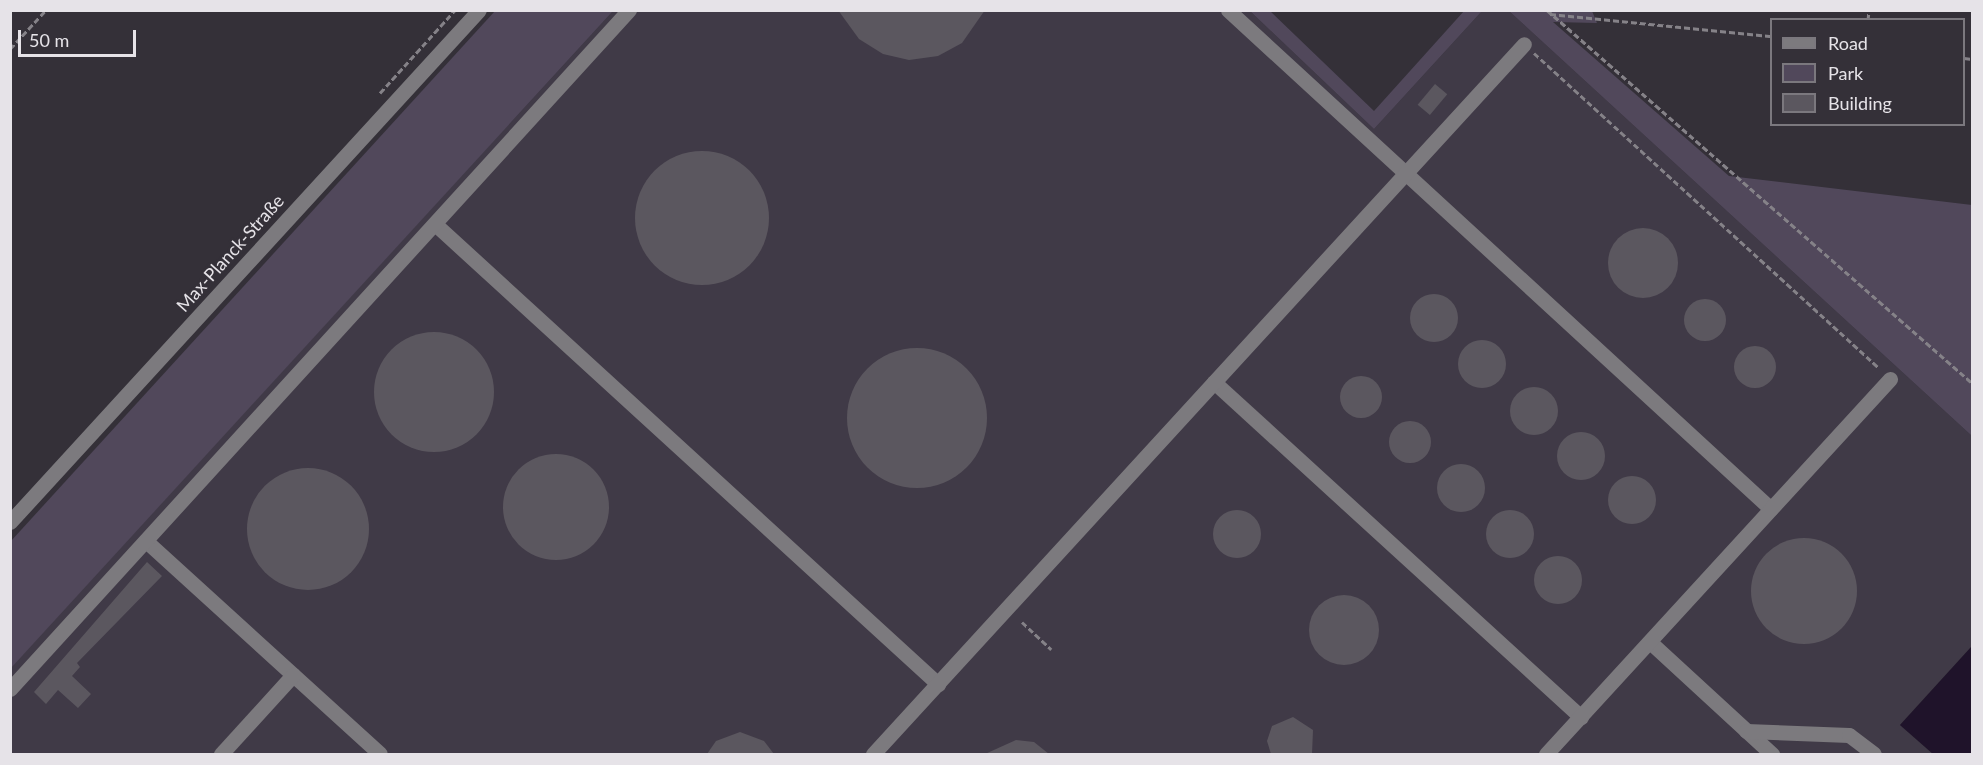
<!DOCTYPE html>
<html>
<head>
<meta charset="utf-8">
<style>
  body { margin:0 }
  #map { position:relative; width:1983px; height:765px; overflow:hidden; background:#343038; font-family:Lato,sans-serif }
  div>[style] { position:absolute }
  .built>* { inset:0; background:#403a47 }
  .green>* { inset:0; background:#51485b }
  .water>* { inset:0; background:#1f132a }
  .building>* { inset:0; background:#5b575f; transform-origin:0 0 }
  .round { border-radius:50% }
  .path>* { height:3px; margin-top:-1.5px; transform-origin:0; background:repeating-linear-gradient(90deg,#858288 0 6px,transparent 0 9px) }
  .minor>* { height:15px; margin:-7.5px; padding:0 7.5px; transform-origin:7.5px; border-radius:7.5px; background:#7c7a7e }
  span { translate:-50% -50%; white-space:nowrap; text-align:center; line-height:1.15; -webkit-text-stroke:5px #343038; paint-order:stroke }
  .street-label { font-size:18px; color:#e6e3e8 }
  .frame { position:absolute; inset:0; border:12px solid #e6e3e8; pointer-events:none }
  .legend { position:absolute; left:1770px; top:18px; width:195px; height:108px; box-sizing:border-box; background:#343038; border:2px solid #7b787e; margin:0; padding:8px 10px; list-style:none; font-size:18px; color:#e6e3e8 }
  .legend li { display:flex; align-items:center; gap:12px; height:30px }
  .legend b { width:30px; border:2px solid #7b787e }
  .scale { position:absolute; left:18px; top:30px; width:118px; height:27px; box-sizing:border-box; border:3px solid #e6e3e8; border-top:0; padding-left:8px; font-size:18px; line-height:21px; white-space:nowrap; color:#e6e3e8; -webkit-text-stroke:4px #343038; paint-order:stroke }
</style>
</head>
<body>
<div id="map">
  <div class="built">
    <i style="clip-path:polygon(613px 11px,1250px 11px,1374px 129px,1482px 11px,1509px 11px,1972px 436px,1972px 646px,1900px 725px,1933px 754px,11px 754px,10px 668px)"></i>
  </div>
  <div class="green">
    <i style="clip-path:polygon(495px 11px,613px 11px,11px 668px,11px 541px)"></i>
    <i style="clip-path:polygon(1250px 11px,1270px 11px,1374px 111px,1464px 11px,1482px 11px,1374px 129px)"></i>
    <i style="clip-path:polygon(1509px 11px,1592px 11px,1597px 23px,1553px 22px,1729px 176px,1972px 205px,1972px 436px)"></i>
  </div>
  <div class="water">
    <i style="clip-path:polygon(1972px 646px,1972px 754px,1933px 754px,1900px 725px)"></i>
  </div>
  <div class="building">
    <i style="clip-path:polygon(838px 10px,985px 10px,962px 43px,938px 56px,909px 60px,883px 54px,859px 39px)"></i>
    <i style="left:1435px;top:84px;width:16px;height:27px;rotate:40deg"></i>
    <i class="round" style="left:635px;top:151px;width:134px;height:134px"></i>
    <i class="round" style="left:1608px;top:228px;width:70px;height:70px"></i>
    <i class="round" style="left:1410px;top:294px;width:48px;height:48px"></i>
    <i class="round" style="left:1684px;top:299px;width:42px;height:42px"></i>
    <i class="round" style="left:374px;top:332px;width:120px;height:120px"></i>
    <i class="round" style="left:1458px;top:340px;width:48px;height:48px"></i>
    <i class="round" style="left:1734px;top:346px;width:42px;height:42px"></i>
    <i class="round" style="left:847px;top:348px;width:140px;height:140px"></i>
    <i class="round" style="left:1340px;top:376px;width:42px;height:42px"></i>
    <i class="round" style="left:1510px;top:387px;width:48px;height:48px"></i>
    <i class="round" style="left:1389px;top:421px;width:42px;height:42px"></i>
    <i class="round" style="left:1557px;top:432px;width:48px;height:48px"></i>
    <i class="round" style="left:503px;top:454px;width:106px;height:106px"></i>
    <i class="round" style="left:1437px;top:464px;width:48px;height:48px"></i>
    <i class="round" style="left:247px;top:468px;width:122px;height:122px"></i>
    <i class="round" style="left:1608px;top:476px;width:48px;height:48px"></i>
    <i class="round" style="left:1486px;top:510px;width:48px;height:48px"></i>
    <i class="round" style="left:1213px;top:510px;width:48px;height:48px"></i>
    <i class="round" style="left:1751px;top:538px;width:106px;height:106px"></i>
    <i class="round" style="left:1534px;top:556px;width:48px;height:48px"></i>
    <i style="clip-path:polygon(147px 562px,162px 576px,77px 663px,80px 667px,72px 676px,91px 694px,78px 708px,58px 690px,46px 704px,34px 692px)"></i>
    <i class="round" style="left:1309px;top:595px;width:70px;height:70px"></i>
    <i style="clip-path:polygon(1293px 717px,1313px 730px,1312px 754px,1271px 754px,1267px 741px,1272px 726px)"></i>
    <i style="clip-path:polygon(740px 732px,764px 741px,774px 754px,707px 754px,716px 741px)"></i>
    <i style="clip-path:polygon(1016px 740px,1034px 742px,1049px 754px,985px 754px)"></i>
  </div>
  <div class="path">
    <i style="left:1547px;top:10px;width:565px;rotate:41.27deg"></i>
    <i style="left:1550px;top:14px;width:223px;rotate:5.7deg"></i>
    <i style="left:1868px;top:20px;width:10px;rotate:-84deg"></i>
    <i style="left:10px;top:49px;width:53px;rotate:-47.3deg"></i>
    <i style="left:1534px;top:53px;width:467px;rotate:42.4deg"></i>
    <i style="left:1964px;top:58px;width:8px;rotate:7deg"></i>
    <i style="left:380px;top:93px;width:112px;rotate:-47.9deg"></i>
    <i style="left:1022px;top:622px;width:40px;rotate:43deg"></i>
  </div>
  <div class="minor">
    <i style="left:1228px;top:10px;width:737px;rotate:42.58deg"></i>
    <i style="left:435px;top:224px;width:682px;rotate:42.44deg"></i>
    <i style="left:1214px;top:382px;width:497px;rotate:42.4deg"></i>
    <i style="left:10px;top:522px;width:694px;rotate:-47.51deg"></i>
    <i style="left:146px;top:541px;width:316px;rotate:42.3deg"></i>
    <i style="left:1650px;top:642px;width:166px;rotate:42.6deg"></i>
    <i style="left:10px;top:689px;width:919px;rotate:-47.65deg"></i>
    <i style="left:1746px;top:731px;width:103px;rotate:2.2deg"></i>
    <i style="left:1849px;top:735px;width:31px;rotate:37deg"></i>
    <i style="left:221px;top:754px;width:107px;rotate:-47.7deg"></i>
    <i style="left:873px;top:754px;width:963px;rotate:-47.48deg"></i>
    <i style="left:1546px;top:754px;width:509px;rotate:-47.47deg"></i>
  </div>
  <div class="street-label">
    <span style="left:230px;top:253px;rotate:-48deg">Max-Planck-Straße</span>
  </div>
  <div class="frame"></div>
  <ul class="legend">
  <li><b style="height:8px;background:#7c7a7e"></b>Road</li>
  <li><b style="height:16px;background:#51485b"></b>Park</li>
  <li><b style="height:16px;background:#5b575f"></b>Building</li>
  </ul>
  <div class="scale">50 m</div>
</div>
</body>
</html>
